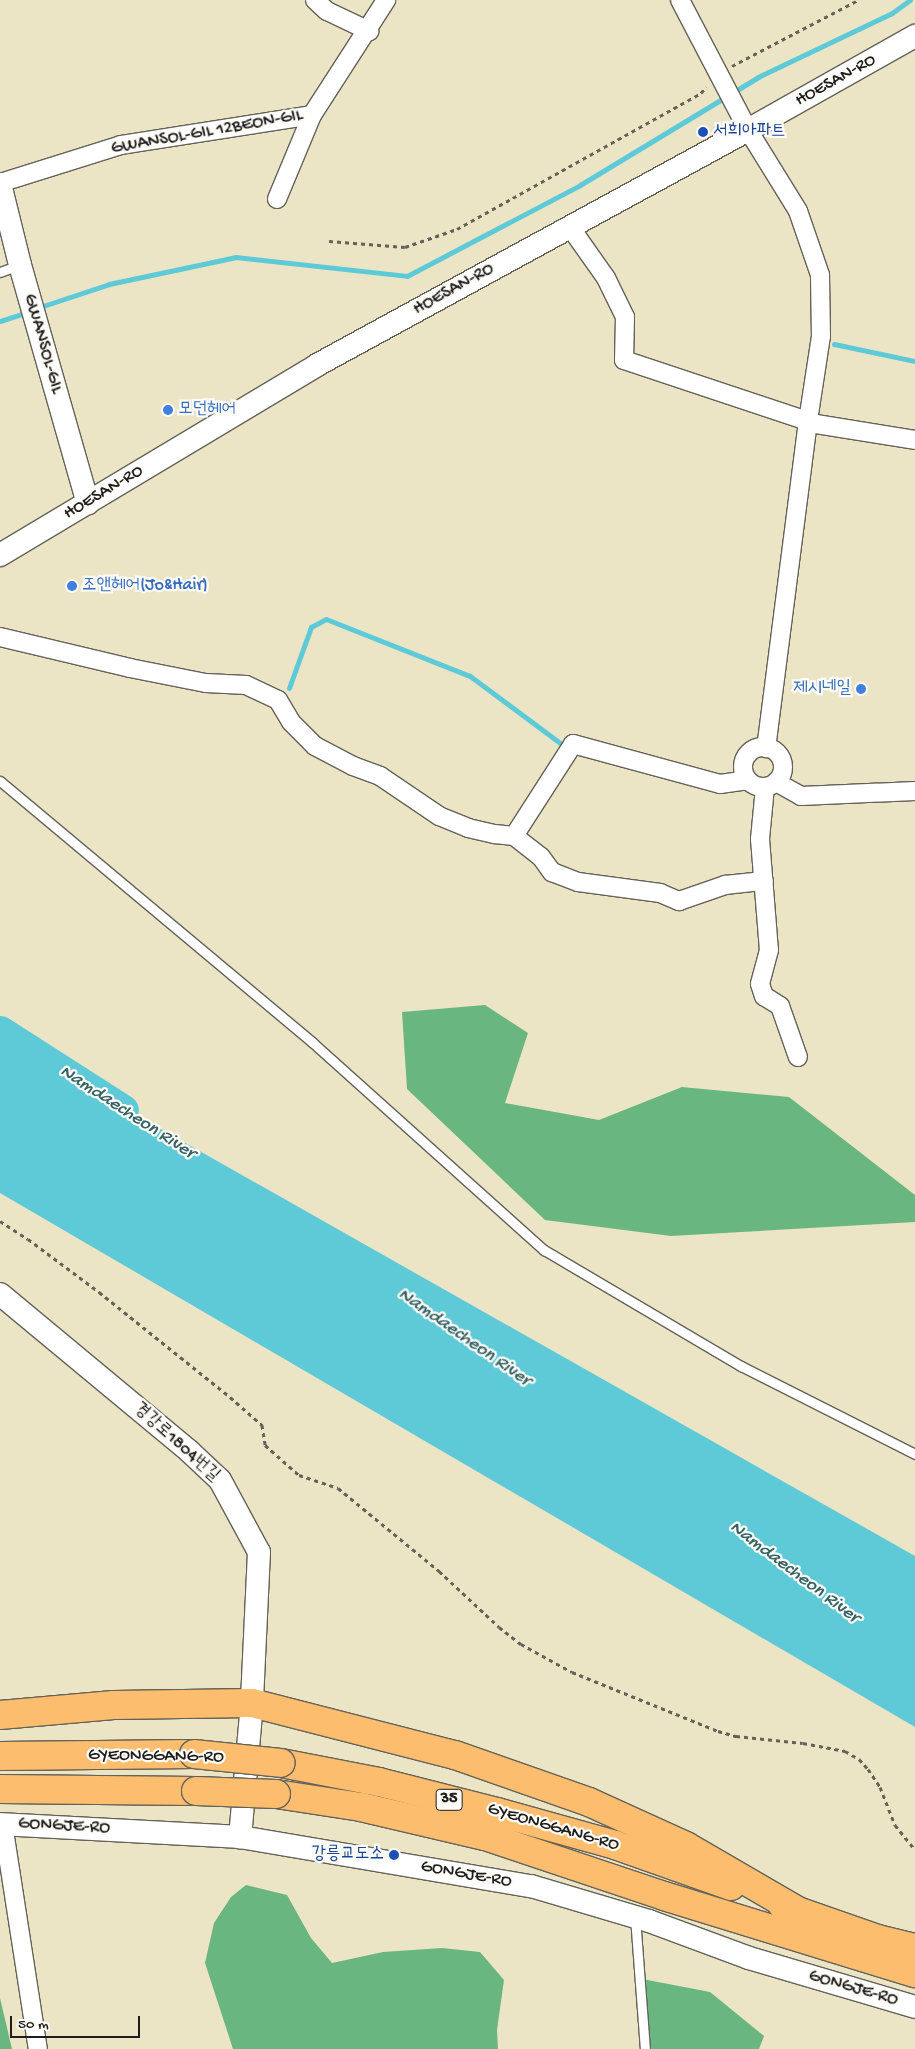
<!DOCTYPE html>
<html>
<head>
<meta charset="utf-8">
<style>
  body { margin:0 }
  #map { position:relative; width:915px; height:2049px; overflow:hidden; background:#ebe5c6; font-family:"Gochi Hand","Poor Story",sans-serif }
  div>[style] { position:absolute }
  .forest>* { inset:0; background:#6ab680 }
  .water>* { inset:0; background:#5ecad7 }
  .stream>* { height:5px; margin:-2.5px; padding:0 2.5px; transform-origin:2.5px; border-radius:2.5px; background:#5ecad7 }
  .river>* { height:31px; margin:-15.5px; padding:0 15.5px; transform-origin:15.5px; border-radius:15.5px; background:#5ecad7 }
  .path>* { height:3px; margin-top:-1.5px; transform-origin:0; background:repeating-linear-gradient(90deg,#646258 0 4px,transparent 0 8px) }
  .roads { filter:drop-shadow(1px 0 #646258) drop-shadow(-1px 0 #646258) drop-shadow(0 1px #646258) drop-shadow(0 -1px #646258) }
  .service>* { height:9px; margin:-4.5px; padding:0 4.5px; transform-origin:4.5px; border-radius:4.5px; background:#fff }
  .minor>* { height:18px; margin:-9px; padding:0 9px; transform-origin:9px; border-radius:9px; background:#fff }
  .minor>.ring { margin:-9px; padding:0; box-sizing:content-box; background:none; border:18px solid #fff; border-radius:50% }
  .tertiary>* { height:22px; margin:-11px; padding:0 11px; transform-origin:11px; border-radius:11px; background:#fff }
  .trunk>* { height:28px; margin:-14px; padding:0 14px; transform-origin:14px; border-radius:14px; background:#fcbd6f }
  .bridges { filter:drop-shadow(1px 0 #646258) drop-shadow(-1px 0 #646258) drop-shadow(0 1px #646258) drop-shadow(0 -1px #646258) }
  .trunk-bridge>* { height:28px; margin:-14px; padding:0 14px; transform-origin:14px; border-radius:14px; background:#fcbd6f }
  .dots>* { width:14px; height:14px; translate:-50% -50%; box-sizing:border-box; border:2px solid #fdfcf7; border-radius:50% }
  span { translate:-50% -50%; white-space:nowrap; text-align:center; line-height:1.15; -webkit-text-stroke:4.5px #fdfcf7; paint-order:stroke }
  .shield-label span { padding:1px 4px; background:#fdfcf7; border:1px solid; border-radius:4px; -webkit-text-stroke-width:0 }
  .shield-label { font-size:16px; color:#1c1c1c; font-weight:700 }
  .street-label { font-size:18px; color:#1c1c1c }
  .transit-label { font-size:18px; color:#164399 }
  .left { translate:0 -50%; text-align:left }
  .right { translate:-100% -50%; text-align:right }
  .shop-label { font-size:18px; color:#366cbe }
  .water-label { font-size:19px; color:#366267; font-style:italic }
  .scale { position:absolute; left:10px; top:2016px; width:130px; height:22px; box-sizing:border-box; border:2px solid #1c1c1c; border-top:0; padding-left:6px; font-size:15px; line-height:18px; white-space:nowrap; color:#1c1c1c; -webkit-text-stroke:4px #fdfcf7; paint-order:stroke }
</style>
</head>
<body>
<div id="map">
  <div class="forest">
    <i style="clip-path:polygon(485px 1005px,528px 1033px,505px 1103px,599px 1120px,682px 1087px,789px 1097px,915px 1195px,915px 1222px,671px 1236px,545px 1220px,407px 1089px,402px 1012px)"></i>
    <i style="clip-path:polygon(246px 1885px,287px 1895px,311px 1938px,332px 1963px,383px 1952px,442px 1948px,480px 1952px,504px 1980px,497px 2030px,498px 2049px,233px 2049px,205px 1963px,214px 1923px,231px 1897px)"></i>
    <i style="clip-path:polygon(637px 1978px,710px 1992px,764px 2036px,759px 2049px,641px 2049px,636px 1998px)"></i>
    <i style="clip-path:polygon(0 1998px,12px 2049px,0 2049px)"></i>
  </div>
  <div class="water">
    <i style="clip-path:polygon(0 1038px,915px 1556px,915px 1727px,0 1193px)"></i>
  </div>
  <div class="stream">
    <i style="left:37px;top:308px;width:76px;rotate:-18.4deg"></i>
    <i style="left:109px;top:284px;width:130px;rotate:-12deg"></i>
    <i style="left:236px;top:257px;width:172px;rotate:6.3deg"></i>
    <i style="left:407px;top:276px;width:195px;rotate:-27.7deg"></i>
    <i style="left:580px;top:185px;width:208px;rotate:-31.2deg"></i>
    <i style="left:758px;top:77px;width:148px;rotate:-25.5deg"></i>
    <i style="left:892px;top:13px;width:22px;rotate:-36deg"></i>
    <i style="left:0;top:321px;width:28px;rotate:-18deg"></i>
    <i style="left:834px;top:344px;width:83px;rotate:11.9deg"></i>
    <i style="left:289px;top:688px;width:65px;rotate:-70.2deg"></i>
    <i style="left:311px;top:627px;width:17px;rotate:-28deg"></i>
    <i style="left:326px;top:619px;width:155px;rotate:21.6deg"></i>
    <i style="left:470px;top:676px;width:116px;rotate:36.6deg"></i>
  </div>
  <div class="river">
    <i style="left:0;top:1031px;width:146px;rotate:32.7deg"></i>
  </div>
  <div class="path">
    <i style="left:732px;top:66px;width:142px;rotate:-27.6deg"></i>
    <i style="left:329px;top:241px;width:76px;rotate:4.5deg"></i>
    <i style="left:405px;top:247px;width:55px;rotate:-19.1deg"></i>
    <i style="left:457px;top:229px;width:279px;rotate:-29.1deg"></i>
    <i style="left:701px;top:93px;width:8px;rotate:-50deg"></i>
    <i style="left:0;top:1221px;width:33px;rotate:33deg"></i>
    <i style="left:28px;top:1239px;width:89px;rotate:36.7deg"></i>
    <i style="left:99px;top:1292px;width:168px;rotate:38.7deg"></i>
    <i style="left:230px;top:1397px;width:43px;rotate:41.2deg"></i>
    <i style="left:262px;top:1425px;width:20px;rotate:81deg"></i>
    <i style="left:265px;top:1445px;width:45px;rotate:41.4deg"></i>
    <i style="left:299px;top:1475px;width:41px;rotate:18.4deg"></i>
    <i style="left:338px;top:1488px;width:131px;rotate:39.4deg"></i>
    <i style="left:439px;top:1571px;width:82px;rotate:43deg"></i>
    <i style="left:499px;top:1627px;width:28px;rotate:38deg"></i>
    <i style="left:521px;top:1644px;width:58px;rotate:28.8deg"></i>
    <i style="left:572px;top:1672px;width:157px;rotate:22deg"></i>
    <i style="left:718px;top:1731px;width:19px;rotate:16deg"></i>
    <i style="left:736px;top:1736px;width:67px;rotate:6deg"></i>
    <i style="left:803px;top:1743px;width:43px;rotate:10.8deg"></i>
    <i style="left:845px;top:1751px;width:16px;rotate:30deg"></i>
    <i style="left:859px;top:1759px;width:13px;rotate:48deg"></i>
    <i style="left:868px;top:1769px;width:22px;rotate:56deg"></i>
    <i style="left:880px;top:1787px;width:41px;rotate:68.5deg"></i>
    <i style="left:895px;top:1825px;width:32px;rotate:51deg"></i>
  </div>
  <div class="roads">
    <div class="service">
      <i style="left:0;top:272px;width:20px;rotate:-20deg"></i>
      <i style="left:0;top:781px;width:407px;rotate:39.9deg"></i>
      <i style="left:312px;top:1042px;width:312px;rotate:41.9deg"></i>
      <i style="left:544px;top:1250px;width:229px;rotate:30.5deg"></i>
      <i style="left:741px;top:1366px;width:195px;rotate:26.8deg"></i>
      <i style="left:635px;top:1917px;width:132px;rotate:85.7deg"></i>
    </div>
    <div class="minor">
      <i style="left:315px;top:0;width:16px;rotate:43deg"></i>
      <i style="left:327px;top:11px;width:47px;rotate:25.5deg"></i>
      <i style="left:680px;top:0;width:147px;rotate:62.4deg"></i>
      <i style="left:748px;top:130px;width:95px;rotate:58.3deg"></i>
      <i style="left:798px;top:211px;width:68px;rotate:71deg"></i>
      <i style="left:820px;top:275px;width:61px;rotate:89.1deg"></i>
      <i style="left:821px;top:336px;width:86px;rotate:98.7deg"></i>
      <i style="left:808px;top:421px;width:330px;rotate:97.3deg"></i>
      <i style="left:0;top:183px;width:127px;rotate:-17.4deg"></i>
      <i style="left:121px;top:145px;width:193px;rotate:-8.9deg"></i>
      <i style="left:312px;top:115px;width:137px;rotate:-57.2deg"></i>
      <i style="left:277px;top:199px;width:91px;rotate:-67.4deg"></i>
      <i style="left:570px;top:227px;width:62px;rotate:54.8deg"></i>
      <i style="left:606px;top:278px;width:43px;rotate:64deg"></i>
      <i style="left:625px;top:317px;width:43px;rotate:91.3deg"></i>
      <i style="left:624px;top:360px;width:202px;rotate:18.4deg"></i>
      <i style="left:816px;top:424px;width:100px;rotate:9.2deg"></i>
      <i style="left:0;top:637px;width:134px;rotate:13.4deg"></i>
      <i style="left:130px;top:668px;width:77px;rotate:11.2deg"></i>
      <i style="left:206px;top:683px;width:40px;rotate:2.9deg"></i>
      <i style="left:246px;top:685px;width:35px;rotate:25deg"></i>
      <i style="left:278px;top:700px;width:26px;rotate:59deg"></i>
      <i style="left:291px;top:722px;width:34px;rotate:45deg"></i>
      <i style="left:315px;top:746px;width:43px;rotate:27.8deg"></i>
      <i style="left:353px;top:766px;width:29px;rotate:20deg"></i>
      <i style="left:380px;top:776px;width:71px;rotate:34.1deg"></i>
      <i style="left:439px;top:816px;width:31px;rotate:22deg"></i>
      <i style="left:468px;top:828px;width:28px;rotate:13deg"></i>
      <i style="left:495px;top:834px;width:19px;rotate:6deg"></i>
      <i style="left:514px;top:836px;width:109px;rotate:-57.3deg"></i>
      <i style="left:573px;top:744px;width:152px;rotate:15.2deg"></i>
      <i style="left:720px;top:784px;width:27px;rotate:-8deg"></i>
      <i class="ring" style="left:743px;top:747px;width:22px;height:22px"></i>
      <i style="left:776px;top:782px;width:29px;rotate:29deg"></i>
      <i style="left:801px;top:796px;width:114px;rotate:-2.5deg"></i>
      <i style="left:765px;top:787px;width:52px;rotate:95.5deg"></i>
      <i style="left:760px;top:839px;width:111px;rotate:85.4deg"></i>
      <i style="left:769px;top:950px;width:35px;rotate:105deg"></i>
      <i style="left:760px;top:984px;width:13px;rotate:72deg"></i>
      <i style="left:764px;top:996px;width:19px;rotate:32deg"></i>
      <i style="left:780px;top:1006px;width:54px;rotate:70.6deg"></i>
      <i style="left:514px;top:836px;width:34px;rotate:38deg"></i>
      <i style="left:541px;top:857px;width:19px;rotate:54deg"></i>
      <i style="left:552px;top:872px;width:28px;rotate:21deg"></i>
      <i style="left:578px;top:882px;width:83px;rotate:7.6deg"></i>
      <i style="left:660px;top:893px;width:21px;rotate:23deg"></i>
      <i style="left:679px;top:901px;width:49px;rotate:-19.2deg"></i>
      <i style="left:725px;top:885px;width:39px;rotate:-6deg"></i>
      <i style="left:3px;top:1824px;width:228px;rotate:81.2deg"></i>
    </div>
    <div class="tertiary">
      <i style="left:0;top:184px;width:83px;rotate:76.1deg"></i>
      <i style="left:20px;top:265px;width:248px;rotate:74.1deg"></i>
      <i style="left:0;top:555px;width:370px;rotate:-30.9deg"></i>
      <i style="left:317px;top:365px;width:491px;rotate:-28.6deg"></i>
      <i style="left:748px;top:130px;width:192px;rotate:-29.4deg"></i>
      <i style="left:0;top:1294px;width:246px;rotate:39.7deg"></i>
      <i style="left:189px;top:1451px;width:42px;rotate:43.1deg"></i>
      <i style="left:220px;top:1480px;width:82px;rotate:61.6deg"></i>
      <i style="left:259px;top:1552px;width:151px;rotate:92.7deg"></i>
      <i style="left:252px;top:1703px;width:135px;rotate:95.1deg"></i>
      <i style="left:0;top:1824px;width:240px;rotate:3.1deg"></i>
      <i style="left:240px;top:1837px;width:295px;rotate:9.6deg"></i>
      <i style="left:531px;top:1886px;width:123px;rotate:16.5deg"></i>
      <i style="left:649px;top:1921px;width:107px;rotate:20.3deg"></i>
      <i style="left:749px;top:1958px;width:173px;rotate:16.4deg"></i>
    </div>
    <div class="trunk">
      <i style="left:0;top:1715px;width:114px;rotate:-5deg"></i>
      <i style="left:114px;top:1705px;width:138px;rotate:-0.8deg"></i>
      <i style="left:252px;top:1703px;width:210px;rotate:14.4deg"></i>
      <i style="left:455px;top:1755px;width:142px;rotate:19.3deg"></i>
      <i style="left:589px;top:1802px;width:107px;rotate:24.4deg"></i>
      <i style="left:686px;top:1846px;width:133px;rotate:30.2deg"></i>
      <i style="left:0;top:1756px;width:194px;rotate:-0.6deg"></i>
      <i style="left:281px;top:1763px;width:100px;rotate:11deg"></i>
      <i style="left:379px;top:1782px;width:122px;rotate:14.3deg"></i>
      <i style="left:497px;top:1812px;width:123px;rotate:15.6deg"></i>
      <i style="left:615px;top:1845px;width:123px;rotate:19.5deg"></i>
      <i style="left:0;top:1789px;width:196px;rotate:0.6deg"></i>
      <i style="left:276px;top:1794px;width:86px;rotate:8.7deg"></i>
      <i style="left:361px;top:1807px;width:127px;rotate:13.2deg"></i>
      <i style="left:485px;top:1836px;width:189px;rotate:18.5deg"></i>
      <i style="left:664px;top:1896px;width:263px;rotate:17.1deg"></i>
      <i style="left:783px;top:1906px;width:101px;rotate:19.2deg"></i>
      <i style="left:878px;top:1939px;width:38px;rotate:14deg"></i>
    </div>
  </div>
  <div class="bridges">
    <div class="trunk-bridge">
      <i style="left:194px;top:1754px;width:87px;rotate:5.9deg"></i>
      <i style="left:196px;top:1791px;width:80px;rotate:2.1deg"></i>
    </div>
  </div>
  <div class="dots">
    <i style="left:703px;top:132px;background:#1a4fb4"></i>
    <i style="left:168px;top:410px;background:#3f7fe0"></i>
    <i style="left:72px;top:586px;background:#3f7fe0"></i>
    <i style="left:861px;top:689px;background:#3f7fe0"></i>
    <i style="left:394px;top:1855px;background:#1a4fb4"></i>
  </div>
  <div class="shield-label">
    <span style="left:449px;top:1800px">35</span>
  </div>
  <div class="street-label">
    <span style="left:836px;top:81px;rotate:-29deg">HOESAN-RO</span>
    <span style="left:207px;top:133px;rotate:-10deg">GWANSOL-GIL 12BEON-GIL</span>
    <span style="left:454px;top:290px;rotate:-29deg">HOESAN-RO</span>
    <span style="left:42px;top:344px;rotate:74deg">GWANSOL-GIL</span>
    <span style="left:104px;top:493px;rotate:-31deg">HOESAN-RO</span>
    <span style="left:176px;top:1443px;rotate:42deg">경강로1804번길</span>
    <span style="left:156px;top:1757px;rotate:1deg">GYEONGGANG-RO</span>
    <span style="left:64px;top:1827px;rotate:3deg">GONGJE-RO</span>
    <span style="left:553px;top:1828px;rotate:16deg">GYEONGGANG-RO</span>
    <span style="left:466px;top:1875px;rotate:10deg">GONGJE-RO</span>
    <span style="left:853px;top:1989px;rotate:16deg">GONGJE-RO</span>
  </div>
  <div class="transit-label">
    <span class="left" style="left:713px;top:132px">서희아파트</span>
    <span class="right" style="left:384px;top:1855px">강릉교도소</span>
  </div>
  <div class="shop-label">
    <span class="left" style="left:178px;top:410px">모던헤어</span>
    <span class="left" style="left:82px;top:586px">조앤헤어(Jo&amp;Hair)</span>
    <span class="right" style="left:851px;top:689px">제시네일</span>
  </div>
  <div class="water-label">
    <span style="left:127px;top:1113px;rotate:33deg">Namdaecheon River</span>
    <span style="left:464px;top:1338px;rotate:35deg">Namdaecheon River</span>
    <span style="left:794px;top:1573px;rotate:37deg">Namdaecheon River</span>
  </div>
  <div class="scale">50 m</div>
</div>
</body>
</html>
